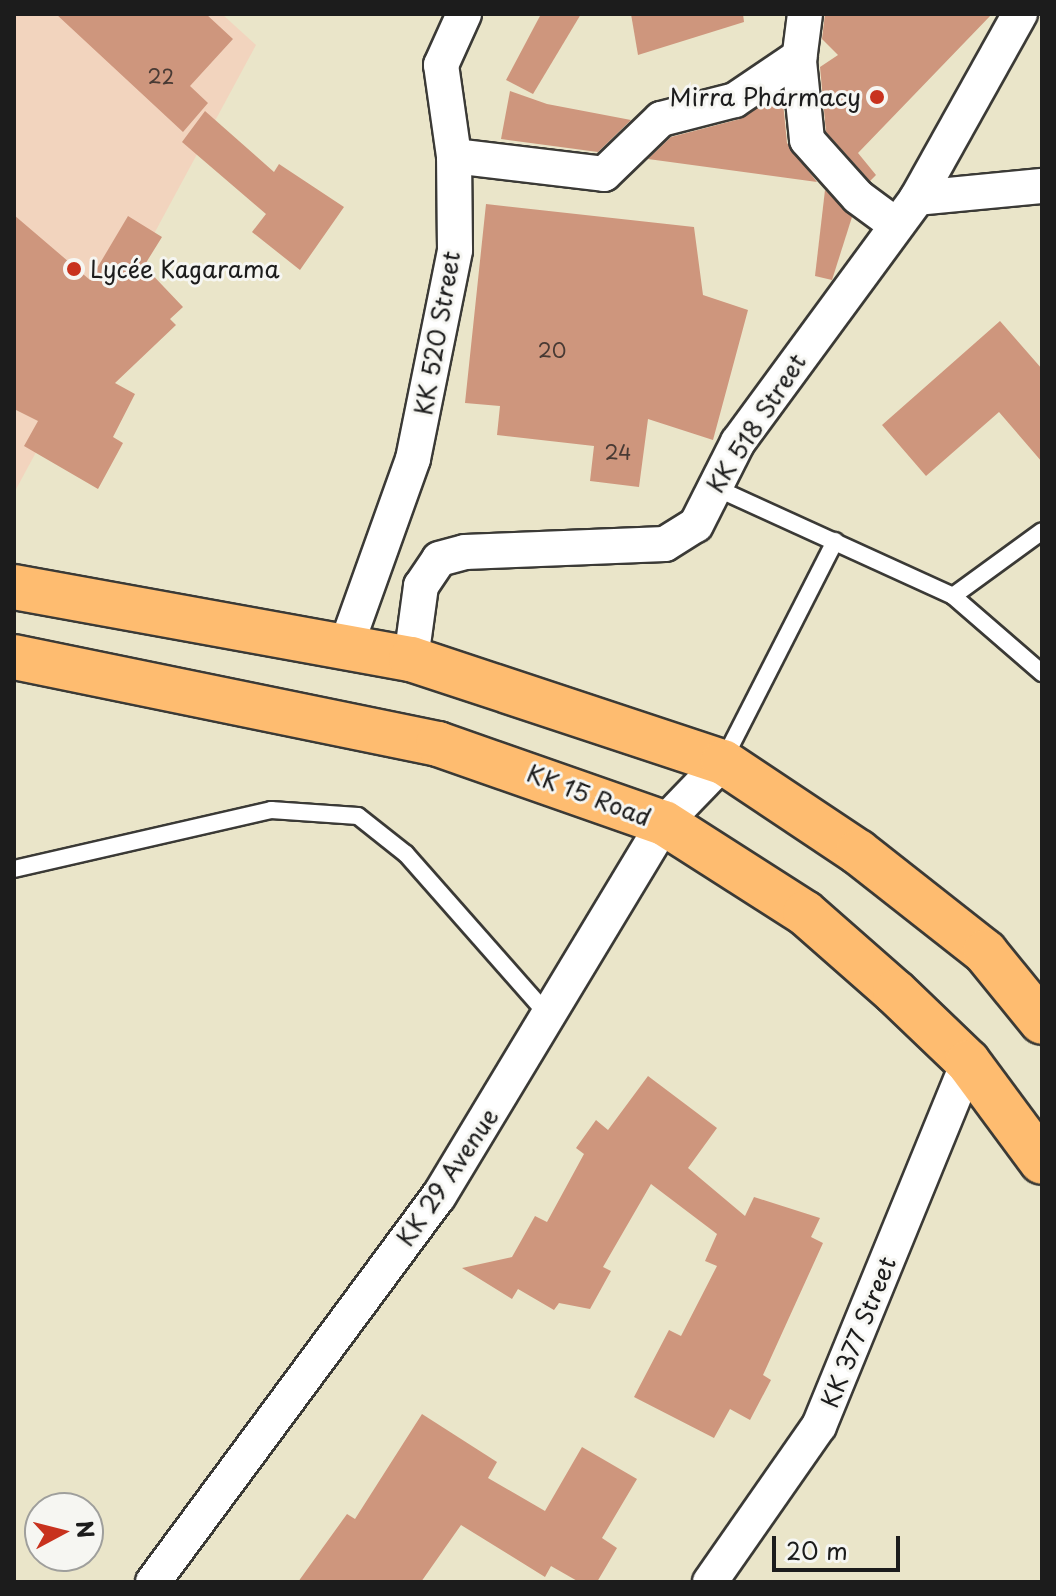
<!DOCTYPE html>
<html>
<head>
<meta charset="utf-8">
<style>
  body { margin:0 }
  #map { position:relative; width:1056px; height:1596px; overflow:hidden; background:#eae5c9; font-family:"Playpen Sans",sans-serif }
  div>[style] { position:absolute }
  .built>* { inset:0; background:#f2d4be }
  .building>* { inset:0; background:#ce967d }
  .roads { filter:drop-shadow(2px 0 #3b3a36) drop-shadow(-2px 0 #3b3a36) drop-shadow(0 2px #3b3a36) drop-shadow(0 -2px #3b3a36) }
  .service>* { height:16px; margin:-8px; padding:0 8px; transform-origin:8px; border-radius:8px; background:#fff }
  .minor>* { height:34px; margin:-17px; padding:0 17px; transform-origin:17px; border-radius:17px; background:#fff }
  .trunk>* { height:44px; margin:-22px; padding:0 22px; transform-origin:22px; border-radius:22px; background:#febc70 }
  .dots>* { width:22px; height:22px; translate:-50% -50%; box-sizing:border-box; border:4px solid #f6f6f2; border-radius:50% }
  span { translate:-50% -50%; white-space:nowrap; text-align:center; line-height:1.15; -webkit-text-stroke:6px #f6f6f2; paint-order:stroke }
  .number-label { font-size:20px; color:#483a34 }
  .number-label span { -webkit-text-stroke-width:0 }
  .poi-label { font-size:24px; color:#1c1c1c }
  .right { translate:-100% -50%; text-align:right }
  .left { translate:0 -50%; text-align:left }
  .street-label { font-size:24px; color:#1c1c1c }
  .frame { position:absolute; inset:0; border:16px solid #1c1c1c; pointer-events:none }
  .north { position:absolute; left:24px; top:1492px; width:80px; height:80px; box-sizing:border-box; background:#f6f6f2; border:2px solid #9f9f9c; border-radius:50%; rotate:83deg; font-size:22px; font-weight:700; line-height:32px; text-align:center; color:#1c1c1c }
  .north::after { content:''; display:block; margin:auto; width:28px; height:36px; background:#c8321e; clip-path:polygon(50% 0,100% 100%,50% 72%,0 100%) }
  .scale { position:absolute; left:772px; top:1536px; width:128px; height:36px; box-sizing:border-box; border:4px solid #1c1c1c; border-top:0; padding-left:10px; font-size:24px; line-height:28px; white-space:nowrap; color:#1c1c1c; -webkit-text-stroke:6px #f6f6f2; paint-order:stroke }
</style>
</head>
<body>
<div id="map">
  <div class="built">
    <i style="clip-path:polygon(14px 14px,222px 14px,256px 45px,14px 493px)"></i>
  </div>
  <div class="building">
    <i style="clip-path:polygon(56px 14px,206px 14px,233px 39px,190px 86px,208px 103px,183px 132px)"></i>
    <i style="clip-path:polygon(541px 14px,581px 14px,533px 94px,506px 80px)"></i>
    <i style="clip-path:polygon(631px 14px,743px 14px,744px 22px,638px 55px)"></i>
    <i style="clip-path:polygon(825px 14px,992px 14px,858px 153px,876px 175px,870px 181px,826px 132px,820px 67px,838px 55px,822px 39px)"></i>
    <i style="clip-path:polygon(510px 91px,547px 104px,631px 120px,598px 152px,501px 139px)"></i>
    <i style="clip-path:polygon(782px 92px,787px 143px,817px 182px,648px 159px,671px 137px,740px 119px)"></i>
    <i style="clip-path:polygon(205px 111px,274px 172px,279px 164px,344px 207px,300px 270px,252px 232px,266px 214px,182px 142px)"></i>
    <i style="clip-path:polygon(825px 190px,852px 217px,832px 280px,815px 276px)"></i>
    <i style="clip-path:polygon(486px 204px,694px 227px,703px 295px,748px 310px,713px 440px,648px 419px,639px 487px,590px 481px,594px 446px,497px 435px,500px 406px,465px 403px)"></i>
    <i style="clip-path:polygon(14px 215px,90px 280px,128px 216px,162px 237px,144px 266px,183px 307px,170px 319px,176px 325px,115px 383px,135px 394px,113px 437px,123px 443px,98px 489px,24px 446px,38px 421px,14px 409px)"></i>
    <i style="clip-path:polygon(1000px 321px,1042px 369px,1042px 462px,999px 412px,926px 476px,882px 425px)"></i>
    <i style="clip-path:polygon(648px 1076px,717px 1128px,688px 1168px,745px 1216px,754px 1197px,820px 1218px,811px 1237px,823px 1243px,763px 1375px,771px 1380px,750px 1420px,730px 1409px,714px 1438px,634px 1397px,669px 1330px,681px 1336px,717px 1266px,705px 1261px,717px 1234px,651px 1184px,603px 1267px,611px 1271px,590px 1309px,559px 1303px,554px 1310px,518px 1289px,512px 1299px,462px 1268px,512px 1257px,535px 1216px,547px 1222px,584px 1154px,576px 1148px,596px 1120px,608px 1130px)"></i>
    <i style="clip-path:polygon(422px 1414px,497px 1462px,488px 1478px,545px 1511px,582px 1447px,637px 1479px,602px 1538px,617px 1548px,597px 1582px,579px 1582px,551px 1566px,545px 1577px,461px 1525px,421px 1582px,298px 1582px,347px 1514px,355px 1519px)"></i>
  </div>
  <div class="roads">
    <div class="service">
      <i style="left:712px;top:486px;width:265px;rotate:24.5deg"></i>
      <i style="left:953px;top:596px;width:118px;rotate:40.9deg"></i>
      <i style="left:953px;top:596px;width:110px;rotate:-36.1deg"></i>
      <i style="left:723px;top:761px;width:247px;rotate:-63deg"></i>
      <i style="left:14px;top:869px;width:264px;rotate:-12.9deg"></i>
      <i style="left:271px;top:810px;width:87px;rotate:3.9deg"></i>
      <i style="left:358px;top:816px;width:61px;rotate:38.4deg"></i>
      <i style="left:406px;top:854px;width:216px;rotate:48.6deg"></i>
    </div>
    <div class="minor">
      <i style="left:805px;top:14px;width:47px;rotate:97.3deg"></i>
      <i style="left:799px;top:61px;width:79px;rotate:84.2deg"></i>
      <i style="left:807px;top:140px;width:76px;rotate:48.2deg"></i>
      <i style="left:858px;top:197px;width:47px;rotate:36.4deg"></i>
      <i style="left:454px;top:156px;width:151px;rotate:6.8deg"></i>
      <i style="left:604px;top:174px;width:79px;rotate:-44deg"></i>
      <i style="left:661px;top:119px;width:76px;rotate:-14.4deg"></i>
      <i style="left:735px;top:100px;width:78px;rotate:-34.1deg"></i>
      <i style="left:917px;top:198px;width:126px;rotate:-5.5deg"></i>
      <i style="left:346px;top:646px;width:199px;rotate:-70.3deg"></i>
      <i style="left:413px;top:459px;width:213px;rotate:-78.6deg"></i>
      <i style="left:455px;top:250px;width:94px;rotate:-90.6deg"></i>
      <i style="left:454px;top:156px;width:92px;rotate:-98.1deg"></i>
      <i style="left:441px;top:65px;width:56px;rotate:-65.7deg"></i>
      <i style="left:411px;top:659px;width:74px;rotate:-82.2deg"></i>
      <i style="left:421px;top:586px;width:32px;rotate:-56deg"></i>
      <i style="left:439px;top:559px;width:27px;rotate:-15deg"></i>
      <i style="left:465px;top:552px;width:200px;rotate:-2.3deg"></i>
      <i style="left:665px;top:544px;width:36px;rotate:-32deg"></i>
      <i style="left:696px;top:525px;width:93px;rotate:-63.2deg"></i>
      <i style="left:738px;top:442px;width:303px;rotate:-53.7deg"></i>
      <i style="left:917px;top:198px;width:211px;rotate:-60.8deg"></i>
      <i style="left:153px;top:1582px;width:480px;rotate:-53.5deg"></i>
      <i style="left:439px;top:1196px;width:436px;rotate:-58.9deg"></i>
      <i style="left:664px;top:823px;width:85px;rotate:-46deg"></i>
      <i style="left:710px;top:1582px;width:190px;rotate:-55.1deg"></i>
      <i style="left:819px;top:1426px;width:393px;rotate:-67.7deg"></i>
    </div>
    <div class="trunk">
      <i style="left:14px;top:587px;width:403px;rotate:10.3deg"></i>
      <i style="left:411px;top:659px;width:329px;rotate:18.3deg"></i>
      <i style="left:723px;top:762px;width:162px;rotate:33.7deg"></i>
      <i style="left:858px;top:852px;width:162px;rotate:38.2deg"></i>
      <i style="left:985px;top:952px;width:90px;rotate:50.8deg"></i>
      <i style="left:14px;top:657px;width:433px;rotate:11.6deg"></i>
      <i style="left:438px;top:744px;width:239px;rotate:19.3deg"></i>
      <i style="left:664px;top:823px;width:167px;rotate:32.6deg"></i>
      <i style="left:805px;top:913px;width:120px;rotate:41.3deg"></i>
      <i style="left:895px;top:992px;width:101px;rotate:43.8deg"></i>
      <i style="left:968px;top:1062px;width:124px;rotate:53.5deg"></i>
    </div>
  </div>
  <div class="dots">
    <i style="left:877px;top:97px;background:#c8321e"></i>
    <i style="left:74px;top:269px;background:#c8321e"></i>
  </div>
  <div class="number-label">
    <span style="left:161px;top:76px">22</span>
    <span style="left:552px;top:350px">20</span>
    <span style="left:618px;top:452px">24</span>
  </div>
  <div class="poi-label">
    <span class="right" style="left:861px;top:97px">Mirra Pharmacy</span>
    <span class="left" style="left:90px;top:269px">Lycée Kagarama</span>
  </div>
  <div class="street-label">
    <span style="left:437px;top:333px;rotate:-80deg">KK 520 Street</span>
    <span style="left:756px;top:423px;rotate:-57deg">KK 518 Street</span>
    <span style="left:589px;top:795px;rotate:21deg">KK 15 Road</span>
    <span style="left:447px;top:1177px;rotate:-56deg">KK 29 Avenue</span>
    <span style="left:858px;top:1332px;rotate:-68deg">KK 377 Street</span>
  </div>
  <div class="frame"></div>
  <div class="north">N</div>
  <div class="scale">20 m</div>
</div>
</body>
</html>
